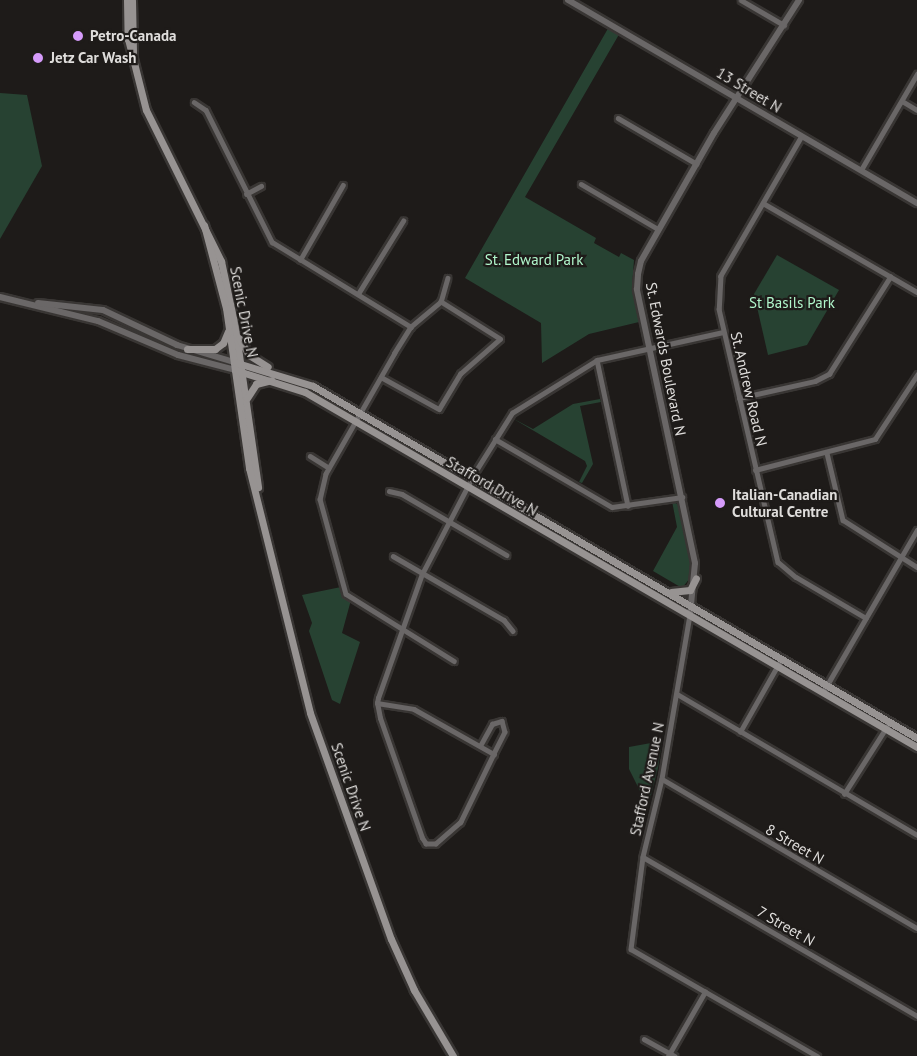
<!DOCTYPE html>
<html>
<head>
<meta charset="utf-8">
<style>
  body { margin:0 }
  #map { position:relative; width:917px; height:1056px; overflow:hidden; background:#1e1b19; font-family:"PT Sans",sans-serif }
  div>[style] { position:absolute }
  .green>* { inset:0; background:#274232 }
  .roads { filter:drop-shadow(2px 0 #393634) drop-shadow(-2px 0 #393634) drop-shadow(0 2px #393634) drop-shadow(0 -2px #393634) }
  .minor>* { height:4.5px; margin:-2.25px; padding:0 2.25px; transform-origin:2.25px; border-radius:2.25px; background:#6a6767 }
  .tertiary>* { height:6px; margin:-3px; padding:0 3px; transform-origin:3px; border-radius:3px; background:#6a6767 }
  .secondary>* { height:7px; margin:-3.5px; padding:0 3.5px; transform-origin:3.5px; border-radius:3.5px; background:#979392 }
  .dots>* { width:16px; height:16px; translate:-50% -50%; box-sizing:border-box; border:3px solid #1e1b19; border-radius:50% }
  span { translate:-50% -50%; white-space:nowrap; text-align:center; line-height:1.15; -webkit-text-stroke:4.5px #1e1b19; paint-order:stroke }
  .poi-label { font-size:15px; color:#dfdddb; font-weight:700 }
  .left { translate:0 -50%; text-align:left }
  .street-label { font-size:15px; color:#dfdddb }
  .park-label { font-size:15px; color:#b1f7cc }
</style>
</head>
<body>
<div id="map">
  <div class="green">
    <i style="clip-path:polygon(610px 25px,621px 31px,525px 197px,596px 238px,594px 243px,619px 257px,621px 253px,634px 260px,632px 288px,639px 322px,589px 334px,542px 363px,541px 323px,465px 278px)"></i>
    <i style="clip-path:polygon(0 93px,27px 95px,42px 166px,0 239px)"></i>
    <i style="clip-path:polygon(777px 255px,839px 290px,807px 345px,768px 355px,754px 294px)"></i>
    <i style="clip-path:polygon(600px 399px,601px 402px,580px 406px,593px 464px,582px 483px,579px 482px,587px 466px,585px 461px,512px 418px,533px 429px,573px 404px)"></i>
    <i style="clip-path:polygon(672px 501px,679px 505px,690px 553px,691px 577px,682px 588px,653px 571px,677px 527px)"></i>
    <i style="clip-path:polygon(341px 587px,351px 600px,342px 633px,360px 642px,340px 704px,332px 700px,309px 631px,312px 623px,302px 595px)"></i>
    <i style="clip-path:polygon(662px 741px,658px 768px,648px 807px,629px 769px,629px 747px)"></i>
  </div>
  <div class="roads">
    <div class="minor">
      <i style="left:741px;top:0;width:50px;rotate:30.2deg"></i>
      <i style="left:902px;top:101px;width:17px;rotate:31deg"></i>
      <i style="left:194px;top:102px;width:14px;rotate:34deg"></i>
      <i style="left:206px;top:110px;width:148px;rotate:63.4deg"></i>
      <i style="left:272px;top:242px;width:163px;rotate:31.4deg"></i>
      <i style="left:618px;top:118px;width:91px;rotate:30.2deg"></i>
      <i style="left:802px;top:136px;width:162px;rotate:120.1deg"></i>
      <i style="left:721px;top:276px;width:33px;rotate:93deg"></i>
      <i style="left:719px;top:309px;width:260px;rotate:76.9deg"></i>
      <i style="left:778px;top:562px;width:23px;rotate:40deg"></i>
      <i style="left:796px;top:577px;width:81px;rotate:30.4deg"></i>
      <i style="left:861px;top:170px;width:111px;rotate:-59.7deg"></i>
      <i style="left:581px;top:184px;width:89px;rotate:30.3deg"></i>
      <i style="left:246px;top:194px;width:17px;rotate:-28deg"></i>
      <i style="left:763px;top:203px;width:178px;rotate:30deg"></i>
      <i style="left:300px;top:260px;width:86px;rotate:-60.2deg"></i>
      <i style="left:448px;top:278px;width:25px;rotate:106deg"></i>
      <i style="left:441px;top:302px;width:39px;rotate:140deg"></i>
      <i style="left:411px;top:327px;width:31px;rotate:122deg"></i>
      <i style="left:395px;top:353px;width:139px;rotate:119.7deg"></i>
      <i style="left:326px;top:474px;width:26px;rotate:103deg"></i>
      <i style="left:320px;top:499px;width:98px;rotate:74.7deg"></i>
      <i style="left:346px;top:594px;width:127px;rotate:31.8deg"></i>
      <i style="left:358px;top:294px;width:86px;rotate:-58.3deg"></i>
      <i style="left:597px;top:360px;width:149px;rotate:78deg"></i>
      <i style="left:381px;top:377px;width:66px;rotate:28.9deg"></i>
      <i style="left:439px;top:409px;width:41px;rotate:-59deg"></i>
      <i style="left:460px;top:374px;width:53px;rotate:-41.2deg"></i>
      <i style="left:500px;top:339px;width:70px;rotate:-147.9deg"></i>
      <i style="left:739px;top:398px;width:78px;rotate:-12.6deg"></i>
      <i style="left:815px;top:381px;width:16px;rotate:-27deg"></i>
      <i style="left:829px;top:374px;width:115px;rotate:-57.8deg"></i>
      <i style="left:495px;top:439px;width:135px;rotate:30.2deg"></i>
      <i style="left:612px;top:507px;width:71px;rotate:-8.1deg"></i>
      <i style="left:827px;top:453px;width:69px;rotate:76.6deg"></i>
      <i style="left:843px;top:520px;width:88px;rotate:32.4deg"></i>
      <i style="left:310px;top:456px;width:22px;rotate:32deg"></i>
      <i style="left:477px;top:469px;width:66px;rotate:-58deg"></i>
      <i style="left:512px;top:413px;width:100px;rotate:-31.9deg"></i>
      <i style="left:597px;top:360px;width:129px;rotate:-12.5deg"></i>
      <i style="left:755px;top:470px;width:124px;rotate:-14.5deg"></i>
      <i style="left:875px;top:439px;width:77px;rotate:-56.7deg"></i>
      <i style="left:389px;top:491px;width:13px;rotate:13deg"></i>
      <i style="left:402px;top:494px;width:121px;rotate:30.2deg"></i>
      <i style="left:393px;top:556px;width:128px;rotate:30deg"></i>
      <i style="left:504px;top:620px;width:14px;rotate:51deg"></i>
      <i style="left:690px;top:615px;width:166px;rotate:99.7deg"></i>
      <i style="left:662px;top:779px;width:80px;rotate:103.7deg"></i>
      <i style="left:643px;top:857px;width:93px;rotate:97.4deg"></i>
      <i style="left:631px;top:949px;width:215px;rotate:29.9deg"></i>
      <i style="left:823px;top:692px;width:187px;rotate:-59.9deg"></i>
      <i style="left:677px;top:694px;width:278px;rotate:30.4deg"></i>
      <i style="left:377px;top:703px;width:37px;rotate:9deg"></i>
      <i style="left:414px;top:709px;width:92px;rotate:29.4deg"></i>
      <i style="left:494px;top:754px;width:76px;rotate:115.9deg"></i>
      <i style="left:461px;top:822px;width:33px;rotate:139deg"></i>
      <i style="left:436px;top:844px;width:10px;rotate:180deg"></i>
      <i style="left:426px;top:844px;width:7px;rotate:-124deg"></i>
      <i style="left:422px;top:838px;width:127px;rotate:-109.3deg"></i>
      <i style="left:380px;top:718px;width:15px;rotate:-101deg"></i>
      <i style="left:377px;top:703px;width:5px;rotate:-79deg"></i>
      <i style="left:378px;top:698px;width:132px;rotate:-70.5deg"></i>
      <i style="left:422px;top:574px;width:106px;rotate:-62.5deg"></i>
      <i style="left:740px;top:732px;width:79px;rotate:-60.5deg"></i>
      <i style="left:480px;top:746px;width:25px;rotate:-61deg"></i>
      <i style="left:492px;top:724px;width:10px;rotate:-17deg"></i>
      <i style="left:502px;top:721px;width:11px;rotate:75deg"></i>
      <i style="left:505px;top:732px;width:25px;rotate:117deg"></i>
      <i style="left:662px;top:779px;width:295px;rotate:30.3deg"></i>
      <i style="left:844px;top:794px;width:84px;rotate:-57.6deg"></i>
      <i style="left:643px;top:857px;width:317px;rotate:30.1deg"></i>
      <i style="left:644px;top:1039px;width:35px;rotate:29deg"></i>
      <i style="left:668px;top:1056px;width:74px;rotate:-60deg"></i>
    </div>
    <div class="tertiary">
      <i style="left:568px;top:0;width:404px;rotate:30.2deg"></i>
      <i style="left:0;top:297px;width:101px;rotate:13.8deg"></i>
      <i style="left:98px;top:321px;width:87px;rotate:23deg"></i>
      <i style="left:178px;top:355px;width:59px;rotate:14.7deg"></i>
      <i style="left:38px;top:303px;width:65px;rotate:6.1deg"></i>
      <i style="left:103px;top:310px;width:82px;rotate:25.3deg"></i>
      <i style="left:177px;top:345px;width:59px;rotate:16.6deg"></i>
      <i style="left:690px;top:615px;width:52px;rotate:-84.5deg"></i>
      <i style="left:695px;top:563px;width:280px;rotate:-102deg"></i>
      <i style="left:637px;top:289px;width:15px;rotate:-86deg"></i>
      <i style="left:638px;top:274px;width:13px;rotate:-77deg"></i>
      <i style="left:641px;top:261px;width:147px;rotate:-60.3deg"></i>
      <i style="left:714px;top:133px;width:158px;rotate:-57.4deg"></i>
    </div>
    <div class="secondary">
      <i style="left:127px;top:0;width:39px;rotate:89deg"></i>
      <i style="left:128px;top:39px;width:73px;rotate:75.8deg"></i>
      <i style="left:146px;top:110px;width:169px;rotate:63.6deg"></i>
      <i style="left:221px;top:261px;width:67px;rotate:78deg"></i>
      <i style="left:235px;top:327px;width:162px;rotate:81.8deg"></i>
      <i style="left:132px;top:0;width:52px;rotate:88.9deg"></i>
      <i style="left:204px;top:225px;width:86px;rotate:75.2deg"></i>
      <i style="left:226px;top:308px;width:162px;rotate:81.8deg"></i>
      <i style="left:249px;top:468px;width:252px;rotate:76deg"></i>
      <i style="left:310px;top:713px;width:240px;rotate:70.3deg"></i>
      <i style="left:391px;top:939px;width:56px;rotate:65.7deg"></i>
      <i style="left:414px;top:990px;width:77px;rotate:59.4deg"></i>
      <i style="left:239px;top:338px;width:20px;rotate:60deg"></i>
      <i style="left:249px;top:355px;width:22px;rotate:32deg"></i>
      <i style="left:187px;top:349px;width:28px"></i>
      <i style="left:215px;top:349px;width:10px;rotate:-37deg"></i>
      <i style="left:223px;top:343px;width:13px;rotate:-67deg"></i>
      <i style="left:234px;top:362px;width:83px;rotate:16.9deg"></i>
      <i style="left:313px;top:386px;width:699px;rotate:30.23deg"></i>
      <i style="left:235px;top:370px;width:73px;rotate:17.4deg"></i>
      <i style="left:305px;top:392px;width:708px;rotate:30.12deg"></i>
      <i style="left:247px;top:398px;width:17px;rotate:-57deg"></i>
      <i style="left:256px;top:384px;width:16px;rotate:-14deg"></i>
      <i style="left:671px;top:592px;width:19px;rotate:-6deg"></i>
      <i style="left:690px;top:590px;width:13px;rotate:-63deg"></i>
    </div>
  </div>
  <div class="dots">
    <i style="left:78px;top:36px;background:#d59bfa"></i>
    <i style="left:38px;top:58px;background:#d59bfa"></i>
    <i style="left:720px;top:503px;background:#d59bfa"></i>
  </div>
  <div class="poi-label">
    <span class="left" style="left:90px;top:36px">Petro-Canada</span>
    <span class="left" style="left:50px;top:58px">Jetz Car Wash</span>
    <span class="left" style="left:732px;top:503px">Italian-Canadian<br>Cultural Centre</span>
  </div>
  <div class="street-label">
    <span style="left:749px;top:90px;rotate:31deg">13 Street N</span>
    <span style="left:244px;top:312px;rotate:79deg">Scenic Drive N</span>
    <span style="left:666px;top:359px;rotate:79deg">St. Edwards Boulevard N</span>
    <span style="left:749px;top:389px;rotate:77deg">St. Andrew Road N</span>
    <span style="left:492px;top:486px;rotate:30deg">Stafford Drive N</span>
    <span style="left:647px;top:779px;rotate:-78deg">Stafford Avenue N</span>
    <span style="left:351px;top:787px;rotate:71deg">Scenic Drive N</span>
    <span style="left:795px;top:844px;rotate:30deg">8 Street N</span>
    <span style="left:786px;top:926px;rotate:30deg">7 Street N</span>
  </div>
  <div class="park-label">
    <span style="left:534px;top:260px">St. Edward Park</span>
    <span style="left:792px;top:303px">St Basils Park</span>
  </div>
</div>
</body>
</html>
